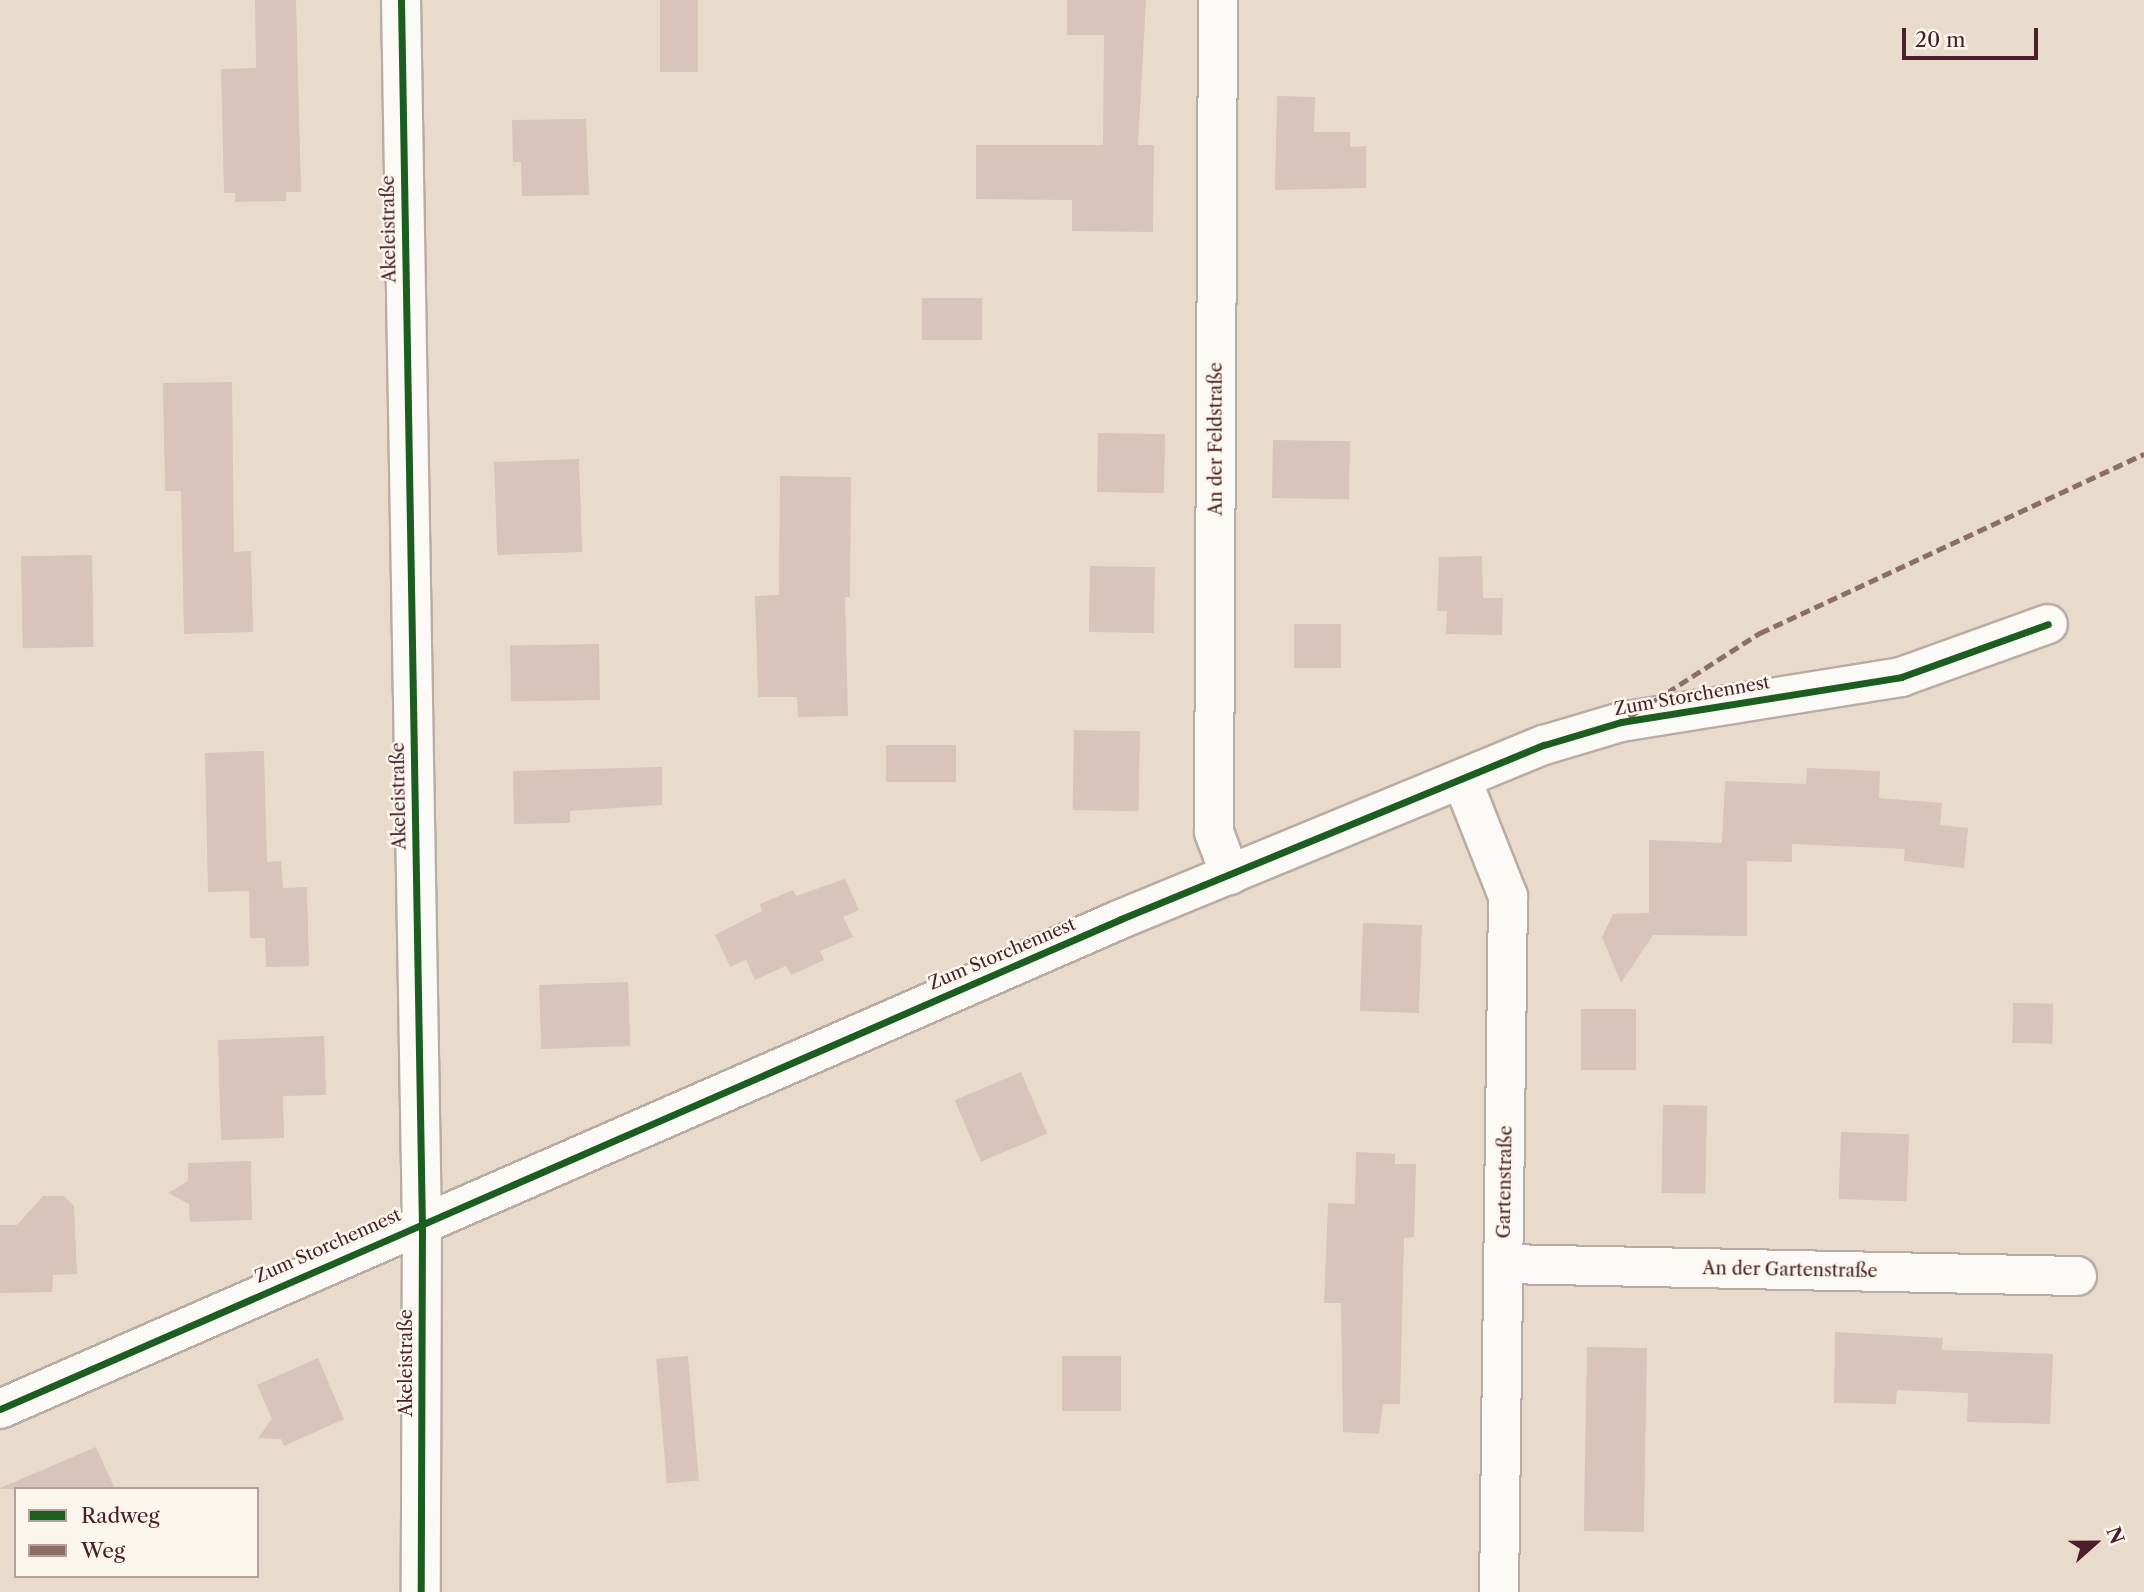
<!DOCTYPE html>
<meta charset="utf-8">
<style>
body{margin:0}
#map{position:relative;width:2144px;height:1592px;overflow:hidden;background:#e9dbcc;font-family:"Libre Caslon Text",serif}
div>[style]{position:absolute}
.building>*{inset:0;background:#d8c4ba;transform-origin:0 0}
.roads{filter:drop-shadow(2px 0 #b9aca4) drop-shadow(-2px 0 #b9aca4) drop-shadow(0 2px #b9aca4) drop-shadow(0 -2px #b9aca4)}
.minor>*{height:38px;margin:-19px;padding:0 19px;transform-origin:19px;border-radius:19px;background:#fcfaf7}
.quiet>*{height:5px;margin-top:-2.5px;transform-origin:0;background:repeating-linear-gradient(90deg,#8d6e63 0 10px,transparent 0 15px)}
.cycleway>*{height:7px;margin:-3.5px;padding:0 3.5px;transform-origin:3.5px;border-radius:3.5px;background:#1b5e20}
span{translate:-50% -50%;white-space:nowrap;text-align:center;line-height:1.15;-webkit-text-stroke:5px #fbf7ec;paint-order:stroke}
.street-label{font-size:18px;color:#4a1f2b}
.legend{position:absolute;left:14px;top:1487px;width:245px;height:91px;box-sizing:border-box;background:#fbf7ec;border:2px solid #b4a19f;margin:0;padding:9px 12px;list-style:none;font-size:21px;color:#4a1f2b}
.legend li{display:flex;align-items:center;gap:14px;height:35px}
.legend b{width:35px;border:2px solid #b4a19f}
.north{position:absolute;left:2060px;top:1508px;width:70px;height:70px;-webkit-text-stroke:5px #fbf7ec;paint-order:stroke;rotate:69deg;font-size:19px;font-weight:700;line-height:28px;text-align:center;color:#4a1f2b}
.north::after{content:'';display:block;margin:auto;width:24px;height:32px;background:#4a1f2b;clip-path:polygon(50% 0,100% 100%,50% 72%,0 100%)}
.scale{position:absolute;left:1902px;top:28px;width:136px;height:32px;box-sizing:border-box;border:4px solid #4a1f2b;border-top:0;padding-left:9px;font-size:21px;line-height:24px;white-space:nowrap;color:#4a1f2b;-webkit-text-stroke:5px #fbf7ec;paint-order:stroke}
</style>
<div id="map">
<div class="building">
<div style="clip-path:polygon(255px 0,296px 0,301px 192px,286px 192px,286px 201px,235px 202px,235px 193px,224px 193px,221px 69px,256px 68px)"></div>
<div style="left:660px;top:0;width:38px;height:72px"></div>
<div style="clip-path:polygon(1067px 0,1146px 0,1138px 145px,1154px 145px,1153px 232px,1072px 231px,1072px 200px,976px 199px,976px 145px,1103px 145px,1104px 35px,1067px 35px)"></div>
<div style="clip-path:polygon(1277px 96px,1315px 97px,1314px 132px,1350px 132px,1350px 147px,1366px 146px,1366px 188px,1275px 190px)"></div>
<div style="clip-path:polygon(586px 119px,589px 195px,522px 196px,521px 162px,513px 162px,512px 120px)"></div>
<div style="left:922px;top:298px;width:60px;height:42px"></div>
<div style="clip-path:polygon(232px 382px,234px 552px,251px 551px,253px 632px,184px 634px,181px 491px,165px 491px,163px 383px)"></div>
<div style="left:1098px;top:433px;width:67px;height:59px;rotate:1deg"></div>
<div style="left:1273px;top:440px;width:77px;height:58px;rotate:1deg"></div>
<div style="left:579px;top:459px;width:93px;height:85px;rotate:88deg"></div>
<div style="clip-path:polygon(780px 476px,851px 477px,850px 597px,845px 597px,848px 716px,798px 717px,797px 697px,758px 697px,755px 596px,779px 595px)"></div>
<div style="left:92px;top:555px;width:92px;height:71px;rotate:89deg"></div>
<div style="clip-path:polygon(1482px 556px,1483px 598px,1503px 598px,1502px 635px,1446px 634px,1447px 611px,1437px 611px,1439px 557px)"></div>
<div style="left:1090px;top:566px;width:65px;height:66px;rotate:1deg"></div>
<div style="left:1294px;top:624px;width:47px;height:44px"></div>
<div style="left:599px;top:644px;width:56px;height:89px;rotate:89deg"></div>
<div style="left:1074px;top:730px;width:66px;height:80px;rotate:1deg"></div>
<div style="left:886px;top:745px;width:70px;height:37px"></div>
<div style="clip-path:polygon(264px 751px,267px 862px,281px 861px,283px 888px,307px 887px,309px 966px,266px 967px,265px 938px,250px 938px,249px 891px,208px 892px,205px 753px)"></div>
<div style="clip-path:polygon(662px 767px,662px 805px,570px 811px,570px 823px,514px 824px,513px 771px)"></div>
<div style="clip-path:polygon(1807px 768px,1880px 771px,1879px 798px,1942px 803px,1940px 825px,1968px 828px,1964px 868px,1904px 861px,1905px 849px,1792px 844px,1792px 862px,1747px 861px,1747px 936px,1653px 935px,1621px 983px,1602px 937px,1613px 914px,1649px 913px,1649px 840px,1722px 843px,1725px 781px,1806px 784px)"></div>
<div style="clip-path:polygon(845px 879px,859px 910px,843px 917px,853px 937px,820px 951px,824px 960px,791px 975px,786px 966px,755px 980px,746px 960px,730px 967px,715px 935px,762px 911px,760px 904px,793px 890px,796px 896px)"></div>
<div style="left:1363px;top:923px;width:59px;height:88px;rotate:2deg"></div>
<div style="left:628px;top:982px;width:64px;height:89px;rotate:88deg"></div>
<div style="left:2013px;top:1003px;width:40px;height:40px;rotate:1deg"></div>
<div style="left:1581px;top:1009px;width:55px;height:61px"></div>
<div style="clip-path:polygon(324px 1036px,326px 1095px,283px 1096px,284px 1138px,221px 1140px,218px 1040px)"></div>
<div style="left:1021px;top:1072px;width:67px;height:72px;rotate:67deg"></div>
<div style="left:1663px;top:1105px;width:44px;height:88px;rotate:1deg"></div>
<div style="left:1841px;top:1132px;width:68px;height:67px;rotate:2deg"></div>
<div style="clip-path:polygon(1356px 1152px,1395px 1154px,1395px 1164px,1416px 1164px,1414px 1237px,1404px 1238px,1400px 1404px,1383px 1404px,1379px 1434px,1343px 1432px,1341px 1303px,1324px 1303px,1328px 1203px,1355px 1204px)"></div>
<div style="clip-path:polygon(251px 1161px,252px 1220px,190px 1222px,189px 1204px,168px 1193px,188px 1181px,188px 1163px)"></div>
<div style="clip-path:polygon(43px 1196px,64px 1196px,74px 1206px,77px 1274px,53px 1275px,52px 1292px,0 1293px,0 1225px,17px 1225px)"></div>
<div style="clip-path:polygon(1835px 1332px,1943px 1338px,1942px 1350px,2053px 1354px,2050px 1424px,1967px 1422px,1968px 1393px,1897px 1390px,1896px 1404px,1834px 1403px)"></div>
<div style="left:1587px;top:1347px;width:60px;height:184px;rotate:1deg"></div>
<div style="left:688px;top:1356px;width:125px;height:32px;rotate:85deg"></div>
<div style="left:1062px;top:1356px;width:59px;height:55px"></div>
<div style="clip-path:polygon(318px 1358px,344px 1419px,284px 1446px,281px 1439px,258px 1438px,272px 1419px,257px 1385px)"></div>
<div style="clip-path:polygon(96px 1447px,115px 1489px,0 1489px,0 1488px)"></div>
</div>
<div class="roads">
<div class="minor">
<div style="left:401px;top:0;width:1222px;rotate:89.02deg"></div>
<div style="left:422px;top:1222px;width:370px;rotate:90.2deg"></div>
<div style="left:1218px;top:0;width:832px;rotate:90.28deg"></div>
<div style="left:1214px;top:832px;width:46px;rotate:69.6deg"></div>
<div style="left:1462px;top:780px;width:125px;rotate:68.4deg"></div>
<div style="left:1508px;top:896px;width:696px;rotate:90.74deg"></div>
<div style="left:1504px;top:1264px;width:573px;rotate:1.2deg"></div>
<div style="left:0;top:1409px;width:1223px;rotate:-23.61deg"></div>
<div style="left:1121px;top:919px;width:457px;rotate:-22.4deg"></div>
<div style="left:1544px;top:745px;width:80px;rotate:-16.6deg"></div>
<div style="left:1621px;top:722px;width:284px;rotate:-9.1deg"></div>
<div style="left:1901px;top:677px;width:156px;rotate:-19.8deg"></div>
</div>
</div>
<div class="quiet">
<div style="left:1629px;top:717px;width:156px;rotate:-32.7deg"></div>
<div style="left:1760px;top:633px;width:424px;rotate:-25deg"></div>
</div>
<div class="cycleway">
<div style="left:401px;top:0;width:1222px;rotate:89.02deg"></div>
<div style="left:422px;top:1222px;width:370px;rotate:90.2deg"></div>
<div style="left:0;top:1409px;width:1223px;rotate:-23.61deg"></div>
<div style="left:1121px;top:919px;width:457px;rotate:-22.4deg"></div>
<div style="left:1544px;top:745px;width:80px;rotate:-16.6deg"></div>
<div style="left:1621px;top:722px;width:284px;rotate:-9.1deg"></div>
<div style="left:1901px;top:677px;width:156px;rotate:-19.8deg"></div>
</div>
<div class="street-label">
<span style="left:389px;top:229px;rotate:-91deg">Akeleistraße</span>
<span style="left:1216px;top:439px;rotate:-90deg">An der Feldstraße</span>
<span style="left:1692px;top:696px;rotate:-10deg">Zum Storchennest</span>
<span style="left:399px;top:796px;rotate:-91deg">Akeleistraße</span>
<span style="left:1002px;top:954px;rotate:-23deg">Zum Storchennest</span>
<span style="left:1505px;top:1182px;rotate:-89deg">Gartenstraße</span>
<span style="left:328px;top:1246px;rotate:-24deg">Zum Storchennest</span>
<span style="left:1790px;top:1270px;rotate:1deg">An der Gartenstraße</span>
<span style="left:406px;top:1363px;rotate:-90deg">Akeleistraße</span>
</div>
<ul class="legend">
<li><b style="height:9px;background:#1b5e20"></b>Radweg</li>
<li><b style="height:9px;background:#8d6e63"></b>Weg</li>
</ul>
<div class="north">N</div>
<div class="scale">20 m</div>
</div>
